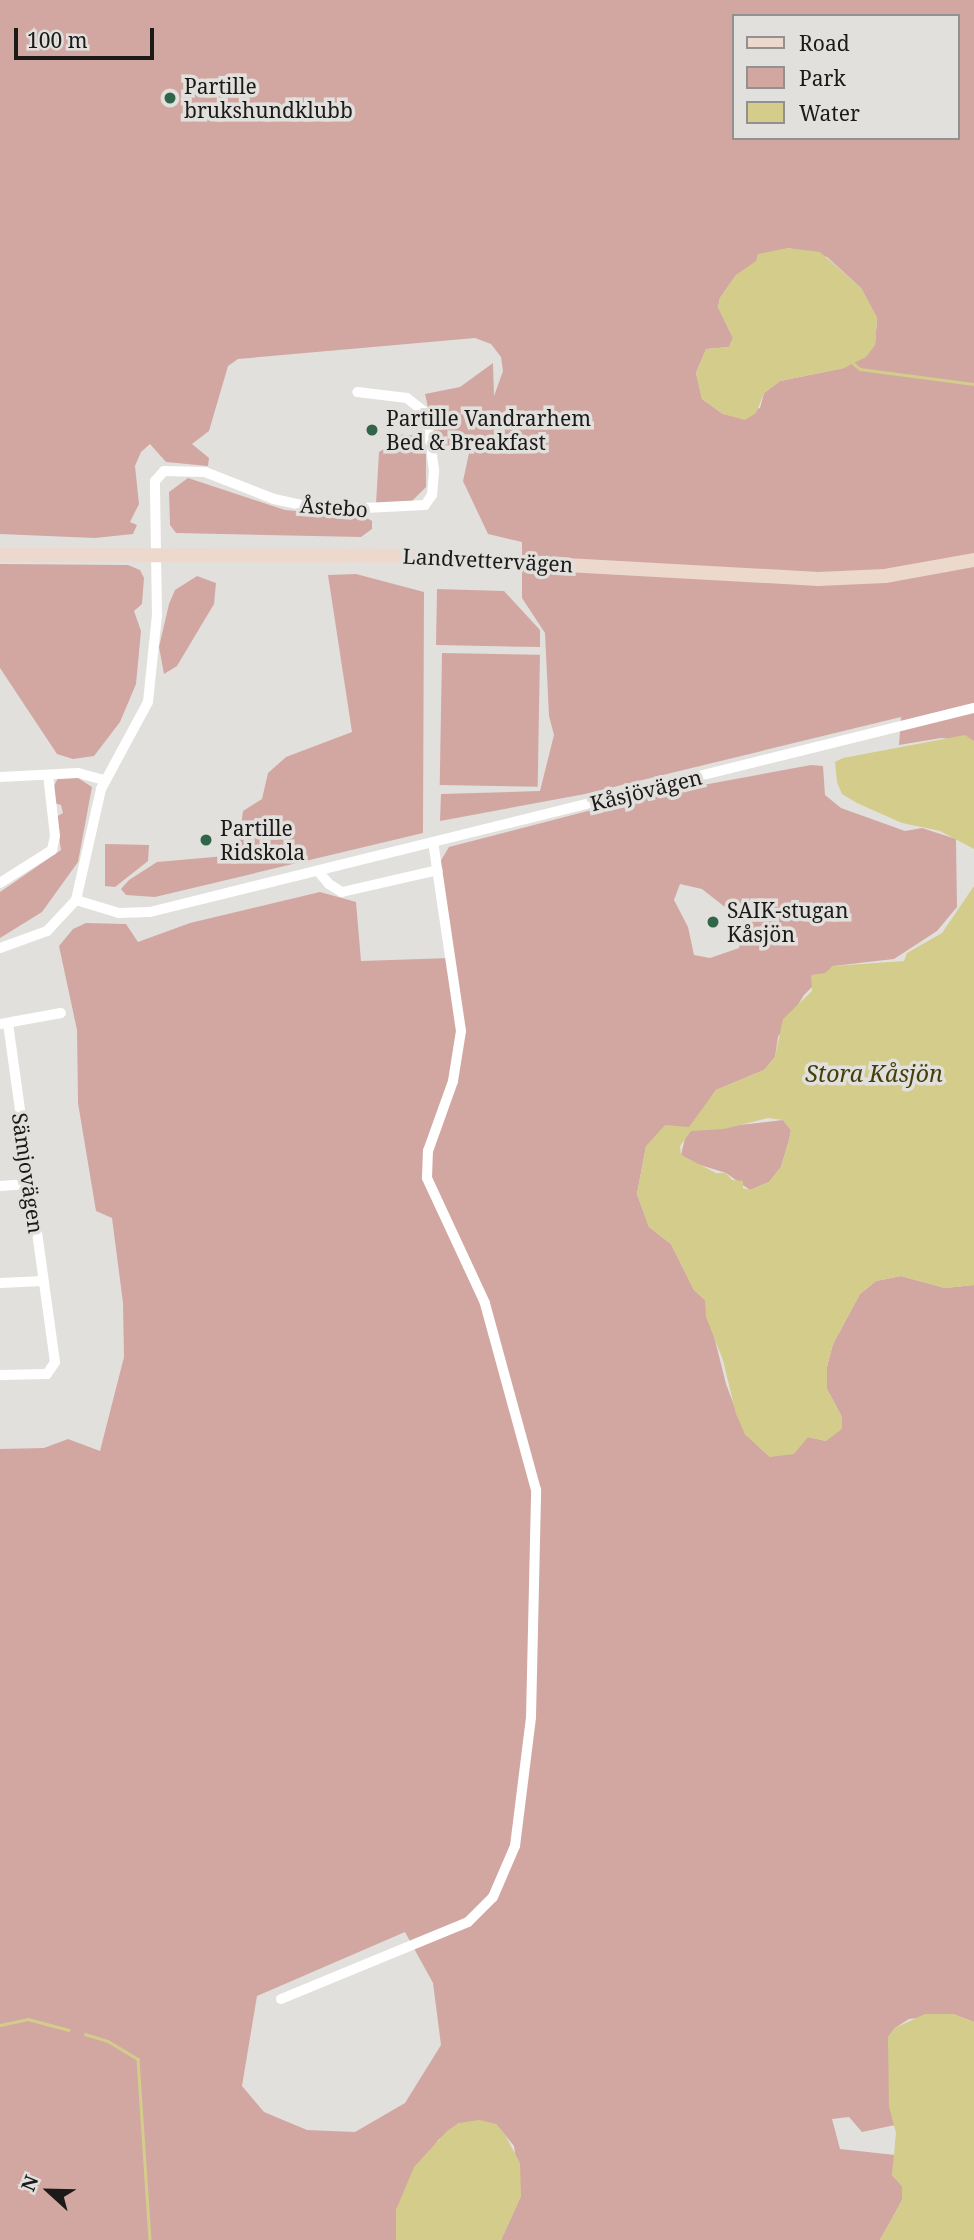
<!DOCTYPE html>
<meta charset="utf-8">
<style>
body{margin:0}
#map{position:relative;width:974px;height:2240px;overflow:hidden;background:#e2e0dd;font-family:"Noto Serif",serif}
div>[style]{position:absolute}
.green>*{inset:0;background:#d2a7a1;transform-origin:0 0}
.water>*{inset:0;background:#d3cc8b}
.stream>*{height:2.5px;margin:-1.25px;padding:0 1.25px;transform-origin:1.25px;border-radius:1.25px;background:#d3cc8b}
.street>*{height:10px;margin:-5px;padding:0 5px;transform-origin:5px;border-radius:5px;background:#fff}
.secondary>*{height:14px;margin:-7px;padding:0 7px;transform-origin:7px;border-radius:7px;background:#edd8ce}
.dots>*{width:19px;height:19px;translate:-50% -50%;box-sizing:border-box;border:4px solid #e2e0dd;border-radius:50%}
span{translate:-50% -50%;white-space:nowrap;text-align:center;line-height:1.15;-webkit-text-stroke:7px #e2e0dd;paint-order:stroke}
.poi-label{font-size:21px;color:#1b1a19}
.left{translate:0 -50%;text-align:left}
.street-label{font-size:21px;color:#1b1a19}
.water-label{font-size:23px;color:#443e0a;font-style:italic}
.legend{position:absolute;left:732px;top:14px;width:228px;height:126px;box-sizing:border-box;background:#e2e0dd;border:2px solid #92918f;margin:0;padding:9px 12px;list-style:none;font-size:21px;color:#1b1a19}
.legend li{display:flex;align-items:center;gap:14px;height:35px}
.legend b{width:35px;border:2px solid #92918f}
.north{position:absolute;left:14px;top:2156px;width:70px;height:70px;-webkit-text-stroke:5px #e2e0dd;paint-order:stroke;rotate:292deg;font-size:19px;font-weight:700;line-height:28px;text-align:center;color:#1b1a19}
.north::after{content:'';display:block;margin:auto;width:24px;height:32px;background:#1b1a19;clip-path:polygon(50% 0,100% 100%,50% 72%,0 100%)}
.scale{position:absolute;left:14px;top:28px;width:140px;height:32px;box-sizing:border-box;border:4px solid #1b1a19;border-top:0;padding-left:9px;font-size:21px;line-height:24px;white-space:nowrap;color:#1b1a19;-webkit-text-stroke:5px #e2e0dd;paint-order:stroke}
</style>
<div id="map">
<div class="green">
<div style="clip-path:polygon(evenodd,0 0,974px 0,974px 741px,941px 738px,899px 745px,901px 717px,585px 794px,440px 821px,441px 794px,540px 791px,554px 735px,549px 716px,545px 633px,522px 598px,522px 542px,488px 534px,463px 481px,471px 444px,446px 448px,435px 439px,425px 394px,460px 387px,493px 363px,494px 396px,503px 371px,501px 357px,491px 344px,475px 338px,238px 359px,228px 366px,209px 431px,192px 444px,209px 458px,208px 466px,166px 462px,150px 444px,141px 452px,135px 466px,139px 504px,130px 522px,137px 525px,133px 534px,95px 538px,0 534px,0 0,734px 16px,958px 16px,958px 138px,734px 138px,734px 16px,0 0,788px 248px,827px 257px,861px 288px,877px 318px,875px 345px,844px 368px,780px 381px,764px 393px,760px 408px,735px 416px,723px 414px,702px 399px,696px 373px,706px 349px,729px 347px,733px 338px,718px 307px,720px 298px,736px 275px,788px 248px)"></div>
<div style="clip-path:polygon(388px 434px,426px 436px,426px 487px,411px 502px,376px 504px,379px 452px,387px 447px)"></div>
<div style="clip-path:polygon(188px 478px,285px 510px,365px 517px,372px 521px,372px 529px,361px 537px,176px 533px,170px 525px,169px 492px)"></div>
<div style="clip-path:polygon(0 564px,128px 565px,140px 570px,144px 578px,142px 604px,134px 611px,141px 631px,136px 684px,120px 722px,94px 756px,73px 759px,57px 754px,0 668px)"></div>
<div style="clip-path:polygon(356px 574px,424px 592px,423px 833px,155px 897px,126px 895px,121px 889px,129px 880px,157px 862px,237px 855px,243px 811px,262px 799px,268px 773px,286px 757px,352px 732px,328px 575px)"></div>
<div style="clip-path:polygon(197px 576px,216px 583px,214px 604px,177px 666px,164px 674px,159px 647px,169px 604px,175px 590px)"></div>
<div style="clip-path:polygon(437px 589px,504px 591px,540px 630px,540px 647px,436px 645px)"></div>
<div style="left:442px;top:653px;width:98px;height:132px;rotate:1deg"></div>
<div style="clip-path:polygon(evenodd,811px 765px,823px 766px,825px 795px,841px 808px,905px 831px,922px 828px,956px 839px,957px 907px,937px 931px,894px 959px,833px 966px,804px 995px,778px 1037px,775px 1057px,764px 1070px,716px 1090px,707px 1103px,697px 1119px,704px 1129px,783px 1120px,791px 1130px,789px 1140px,781px 1167px,769px 1182px,750px 1190px,726px 1173px,697px 1164px,681px 1155px,685px 1138px,646px 1146px,637px 1194px,649px 1227px,671px 1244px,694px 1290px,705px 1300px,726px 1384px,745px 1434px,770px 1457px,808px 1437px,826px 1441px,842px 1417px,827px 1389px,827px 1367px,833px 1344px,860px 1294px,876px 1281px,901px 1276px,945px 1288px,974px 1285px,974px 2022px,953px 2014px,909px 2019px,895px 2028px,888px 2037px,895px 2125px,862px 2132px,849px 2117px,832px 2119px,840px 2149px,895px 2155px,892px 2175px,902px 2186px,902px 2200px,895px 2213px,880px 2240px,501px 2240px,521px 2196px,514px 2146px,496px 2124px,459px 2123px,438px 2140px,396px 2210px,396px 2240px,0 2240px,0 1449px,44px 1448px,68px 1439px,100px 1451px,124px 1357px,123px 1303px,112px 1218px,96px 1211px,78px 1103px,77px 1030px,59px 946px,73px 929px,86px 923px,126px 924px,138px 942px,190px 923px,320px 892px,356px 902px,361px 961px,451px 958px,440px 862px,449px 847px,649px 795px,811px 765px,680px 884px,702px 889px,745px 923px,739px 948px,710px 958px,694px 955px,688px 927px,674px 900px,680px 884px,811px 765px,405px 1932px,433px 1983px,441px 2045px,405px 2103px,355px 2132px,307px 2130px,264px 2112px,242px 2086px,257px 1996px,405px 1932px)"></div>
<div style="clip-path:polygon(58px 778px,78px 778px,92px 787px,78px 862px,42px 912px,0 938px,0 892px,61px 850px,56px 817px,63px 813px,61px 805px,54px 803px,53px 788px)"></div>
<div style="clip-path:polygon(105px 844px,149px 845px,148px 861px,115px 887px,105px 886px)"></div>
</div>
<div class="water">
<div style="clip-path:polygon(788px 248px,820px 252px,861px 288px,877px 318px,875px 345px,866px 357px,844px 368px,780px 381px,764px 393px,756px 413px,745px 420px,723px 414px,702px 399px,696px 373px,706px 349px,729px 347px,733px 338px,718px 307px,720px 298px,736px 275px,756px 261px,758px 254px)"></div>
<div style="clip-path:polygon(965px 735px,974px 741px,974px 849px,940px 831px,902px 823px,857px 803px,842px 794px,837px 782px,835px 762px,843px 758px)"></div>
<div style="clip-path:polygon(evenodd,974px 886px,974px 1285px,945px 1288px,901px 1276px,876px 1281px,860px 1294px,833px 1344px,827px 1367px,827px 1389px,842px 1417px,842px 1429px,826px 1441px,808px 1437px,794px 1454px,770px 1457px,745px 1434px,736px 1414px,723px 1360px,706px 1317px,705px 1300px,694px 1290px,671px 1244px,649px 1227px,637px 1194px,646px 1146px,665px 1125px,689px 1127px,716px 1090px,764px 1070px,775px 1057px,783px 1019px,812px 991px,811px 975px,825px 973px,833px 966px,904px 961px,907px 953px,942px 933px,974px 886px,768px 1118px,783px 1120px,791px 1130px,789px 1140px,781px 1167px,769px 1182px,750px 1190px,743px 1188px,743px 1181px,732px 1180px,726px 1173px,716px 1173px,681px 1155px,680px 1146px,691px 1131px,724px 1129px,768px 1118px)"></div>
<div style="clip-path:polygon(925px 2014px,953px 2014px,974px 2022px,974px 2240px,880px 2240px,902px 2200px,902px 2186px,892px 2175px,896px 2133px,889px 2107px,888px 2037px,895px 2028px)"></div>
<div style="clip-path:polygon(479px 2120px,496px 2124px,504px 2133px,520px 2163px,521px 2196px,501px 2240px,396px 2240px,396px 2210px,414px 2167px,447px 2131px,459px 2123px)"></div>
</div>
<div class="stream">
<div style="left:853px;top:363px;width:9px;rotate:41deg"></div>
<div style="left:860px;top:369px;width:115px;rotate:7.5deg"></div>
<div style="left:0;top:2025px;width:29px;rotate:-12deg"></div>
<div style="left:28px;top:2019px;width:42px;rotate:15deg"></div>
<div style="left:85px;top:2034px;width:24px;rotate:17deg"></div>
<div style="left:108px;top:2041px;width:35px;rotate:31deg"></div>
<div style="left:138px;top:2059px;width:181px;rotate:86.2deg"></div>
</div>
<div class="street">
<div style="left:0;top:777px;width:78px;rotate:-2.9deg"></div>
<div style="left:78px;top:773px;width:28px;rotate:15deg"></div>
<div style="left:318px;top:871px;width:17px;rotate:50deg"></div>
<div style="left:329px;top:884px;width:15px;rotate:32deg"></div>
<div style="left:342px;top:892px;width:98px;rotate:-12.9deg"></div>
<div style="left:0;top:883px;width:62px;rotate:-32.4deg"></div>
<div style="left:52px;top:850px;width:14px;rotate:-78deg"></div>
<div style="left:55px;top:836px;width:61px;rotate:-96.5deg"></div>
<div style="left:76px;top:900px;width:45px;rotate:16.8deg"></div>
<div style="left:119px;top:913px;width:31px;rotate:-2deg"></div>
<div style="left:150px;top:912px;width:849px;rotate:-13.91deg"></div>
<div style="left:0;top:948px;width:50px;rotate:-19.9deg"></div>
<div style="left:47px;top:931px;width:42px;rotate:-46.9deg"></div>
<div style="left:76px;top:900px;width:114px;rotate:-77.3deg"></div>
<div style="left:101px;top:789px;width:99px;rotate:-61.6deg"></div>
<div style="left:148px;top:702px;width:87px;rotate:-84.1deg"></div>
<div style="left:157px;top:615px;width:134px;rotate:-90.9deg"></div>
<div style="left:155px;top:481px;width:13px;rotate:-48deg"></div>
<div style="left:164px;top:471px;width:41px;rotate:1.4deg"></div>
<div style="left:205px;top:472px;width:74px;rotate:21.4deg"></div>
<div style="left:274px;top:499px;width:51px;rotate:12.4deg"></div>
<div style="left:324px;top:510px;width:101px;rotate:-2.8deg"></div>
<div style="left:425px;top:505px;width:12px;rotate:-55deg"></div>
<div style="left:432px;top:495px;width:25px;rotate:-85deg"></div>
<div style="left:434px;top:470px;width:58px;rotate:-98deg"></div>
<div style="left:426px;top:413px;width:24px;rotate:-142deg"></div>
<div style="left:407px;top:398px;width:50px;rotate:-173.2deg"></div>
<div style="left:0;top:1024px;width:62px;rotate:-10.2deg"></div>
<div style="left:0;top:1186px;width:29px;rotate:-4deg"></div>
<div style="left:0;top:1283px;width:43px;rotate:-2.7deg"></div>
<div style="left:0;top:1375px;width:47px;rotate:-1.2deg"></div>
<div style="left:47px;top:1374px;width:14px;rotate:-56deg"></div>
<div style="left:55px;top:1362px;width:342px;rotate:-97.9deg"></div>
<div style="left:281px;top:1999px;width:202px;rotate:-22.4deg"></div>
<div style="left:468px;top:1922px;width:35px;rotate:-45deg"></div>
<div style="left:493px;top:1897px;width:56px;rotate:-66.7deg"></div>
<div style="left:515px;top:1846px;width:130px;rotate:-82.9deg"></div>
<div style="left:531px;top:1717px;width:227px;rotate:-88.7deg"></div>
<div style="left:536px;top:1490px;width:194px;rotate:-105.3deg"></div>
<div style="left:485px;top:1303px;width:138px;rotate:-114.9deg"></div>
<div style="left:427px;top:1178px;width:27px;rotate:-88deg"></div>
<div style="left:428px;top:1151px;width:74px;rotate:-70.3deg"></div>
<div style="left:453px;top:1081px;width:51px;rotate:-80.9deg"></div>
<div style="left:461px;top:1031px;width:191px;rotate:-98.4deg"></div>
</div>
<div class="secondary">
<div style="left:0;top:555px;width:407px;rotate:0.1deg"></div>
<div style="left:407px;top:556px;width:412px;rotate:3.2deg"></div>
<div style="left:818px;top:579px;width:67px;rotate:-2.6deg"></div>
<div style="left:885px;top:576px;width:90px;rotate:-10.2deg"></div>
</div>
<div class="dots">
<div style="left:170px;top:98px;background:#31654a"></div>
<div style="left:372px;top:430px;background:#31654a"></div>
<div style="left:206px;top:840px;background:#31654a"></div>
<div style="left:713px;top:922px;background:#31654a"></div>
</div>
<div class="poi-label">
<span class="left" style="left:184px;top:98px">Partille<br>brukshundklubb</span>
<span class="left" style="left:386px;top:430px">Partille Vandrarhem<br>Bed &amp; Breakfast</span>
<span class="left" style="left:220px;top:840px">Partille<br>Ridskola</span>
<span class="left" style="left:727px;top:922px">SAIK-stugan<br>Kåsjön</span>
</div>
<div class="street-label">
<span style="left:334px;top:507px;rotate:4deg">Åstebo</span>
<span style="left:488px;top:560px;rotate:3deg">Landvettervägen</span>
<span style="left:646px;top:790px;rotate:-14deg">Kåsjövägen</span>
<span style="left:28px;top:1173px;rotate:82deg">Sämjovägen</span>
</div>
<div class="water-label">
<span style="left:874px;top:1073px">Stora Kåsjön</span>
</div>
<ul class="legend">
<li><b style="height:9px;background:#edd8ce"></b>Road</li>
<li><b style="height:19px;background:#d2a7a1"></b>Park</li>
<li><b style="height:19px;background:#d3cc8b"></b>Water</li>
</ul>
<div class="north">N</div>
<div class="scale">100 m</div>
</div>
